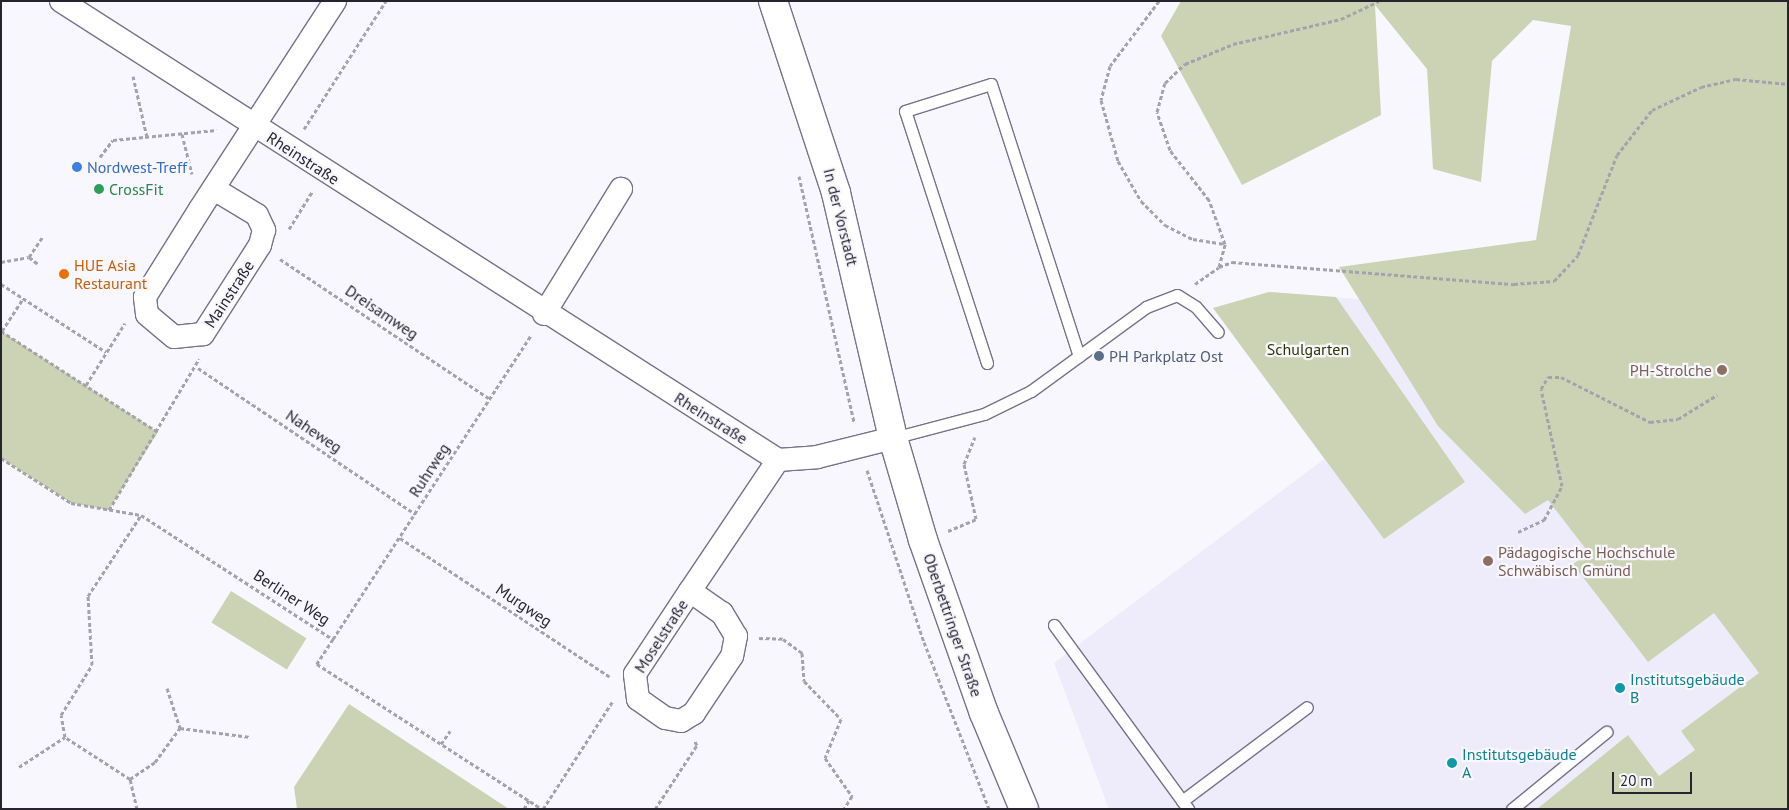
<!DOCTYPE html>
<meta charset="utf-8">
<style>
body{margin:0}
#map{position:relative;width:1789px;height:810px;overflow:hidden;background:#f9f7fe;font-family:"PT Sans",sans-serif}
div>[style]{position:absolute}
.built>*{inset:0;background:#eeebfa}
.green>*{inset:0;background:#ccd3b4;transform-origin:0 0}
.path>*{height:3px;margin-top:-1.5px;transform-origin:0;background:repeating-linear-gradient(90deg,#a5a2ab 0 4px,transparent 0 6.5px)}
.roads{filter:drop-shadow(1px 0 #77718b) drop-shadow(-1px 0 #77718b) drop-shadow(0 1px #77718b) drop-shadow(0 -1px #77718b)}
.lane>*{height:11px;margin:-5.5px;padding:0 5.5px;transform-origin:5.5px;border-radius:5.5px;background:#fff}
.street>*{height:22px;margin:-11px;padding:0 11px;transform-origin:11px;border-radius:11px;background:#fff}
.secondary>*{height:28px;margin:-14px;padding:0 14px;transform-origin:14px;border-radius:14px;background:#fff}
.dots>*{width:14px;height:14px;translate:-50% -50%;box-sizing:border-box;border:2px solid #f9f7fe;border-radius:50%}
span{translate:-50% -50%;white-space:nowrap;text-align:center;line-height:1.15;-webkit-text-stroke:4.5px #f9f7fe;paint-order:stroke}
.street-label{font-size:16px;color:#27242f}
.shop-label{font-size:16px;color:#366cbe}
.left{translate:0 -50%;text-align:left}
.leisure-label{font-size:16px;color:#27864d}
.food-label{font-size:16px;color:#c56008}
.park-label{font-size:16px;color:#2e3600}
.service-label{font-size:16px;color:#4e5e75}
.education-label{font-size:16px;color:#785e54}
.right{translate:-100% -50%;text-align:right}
.culture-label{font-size:16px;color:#0d838f}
.frame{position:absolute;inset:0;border:2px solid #27242f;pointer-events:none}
.scale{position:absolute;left:1612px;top:772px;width:80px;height:22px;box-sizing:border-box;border:2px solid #27242f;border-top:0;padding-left:6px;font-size:15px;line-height:18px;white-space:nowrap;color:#27242f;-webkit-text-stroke:4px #f9f7fe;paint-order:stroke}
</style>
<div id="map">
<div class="built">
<div style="clip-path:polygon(1685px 142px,1788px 809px,1109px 809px,1054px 663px,1324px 459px,1213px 308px,1269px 292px,1455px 307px)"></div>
</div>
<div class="green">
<div style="clip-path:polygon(1181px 1px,1788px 1px,1788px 809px,1537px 809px,1628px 735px,1659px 776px,1695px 750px,1681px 731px,1759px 673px,1714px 613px,1648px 662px,1573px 564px,1589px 553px,1548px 500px,1525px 514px,1438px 426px,1339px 267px,1536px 240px,1571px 26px,1533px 20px,1492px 61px,1481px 182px,1433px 169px,1427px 69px,1375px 5px,1381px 115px,1242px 185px,1161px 36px)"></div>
<div style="clip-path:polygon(1269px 292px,1336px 297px,1465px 482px,1384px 539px,1213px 308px)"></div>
<div style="clip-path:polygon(1px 331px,158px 432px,109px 510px,71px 503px,1px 458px)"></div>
<div style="left:231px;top:591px;width:89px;height:37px;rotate:32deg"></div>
<div style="clip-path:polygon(349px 704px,509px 809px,297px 809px,294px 787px)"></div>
</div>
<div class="path">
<div style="left:1159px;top:1px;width:81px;rotate:127deg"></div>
<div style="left:1110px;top:66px;width:35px;rotate:105deg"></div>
<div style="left:1101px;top:100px;width:63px;rotate:74.4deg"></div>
<div style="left:1118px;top:161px;width:46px;rotate:60.1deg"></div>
<div style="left:1141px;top:201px;width:34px;rotate:45deg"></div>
<div style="left:1165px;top:225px;width:31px;rotate:27deg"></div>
<div style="left:1193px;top:239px;width:32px;rotate:9deg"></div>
<div style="left:133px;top:76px;width:63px;rotate:77.1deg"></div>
<div style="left:304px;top:129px;width:152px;rotate:-57.4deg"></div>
<div style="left:182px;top:134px;width:41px;rotate:76deg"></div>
<div style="left:100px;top:157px;width:21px;rotate:-53deg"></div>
<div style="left:113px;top:140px;width:104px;rotate:-5.5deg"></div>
<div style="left:799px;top:176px;width:253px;rotate:77.4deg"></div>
<div style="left:289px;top:229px;width:44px;rotate:-58.1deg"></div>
<div style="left:29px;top:257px;width:11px;rotate:38deg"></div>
<div style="left:280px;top:259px;width:252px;rotate:33.7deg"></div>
<div style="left:1px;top:262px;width:28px;rotate:-10deg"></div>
<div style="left:29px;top:257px;width:25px;rotate:-56deg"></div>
<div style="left:1219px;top:267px;width:14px;rotate:-21deg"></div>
<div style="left:1232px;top:262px;width:283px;rotate:4.5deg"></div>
<div style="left:1514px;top:284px;width:40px;rotate:-4.3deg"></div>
<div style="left:1554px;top:281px;width:35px;rotate:-47deg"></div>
<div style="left:1578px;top:255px;width:107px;rotate:-68.7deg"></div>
<div style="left:1617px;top:155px;width:57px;rotate:-52.1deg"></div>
<div style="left:1652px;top:110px;width:54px;rotate:-25.1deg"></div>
<div style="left:1701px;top:87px;width:36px;rotate:-13deg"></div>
<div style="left:1736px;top:79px;width:52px;rotate:5.5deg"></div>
<div style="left:1px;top:284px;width:125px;rotate:32.9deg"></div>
<div style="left:1195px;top:284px;width:29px;rotate:-35deg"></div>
<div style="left:1219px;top:267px;width:24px;rotate:-75deg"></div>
<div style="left:1225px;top:244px;width:47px;rotate:-110deg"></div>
<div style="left:1209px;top:200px;width:63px;rotate:-128deg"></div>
<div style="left:1170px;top:150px;width:40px;rotate:-108.9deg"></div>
<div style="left:1157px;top:112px;width:30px;rotate:-75deg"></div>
<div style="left:1165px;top:83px;width:28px;rotate:-44deg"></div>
<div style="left:1185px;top:64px;width:52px;rotate:-22.6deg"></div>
<div style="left:1233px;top:44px;width:111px;rotate:-13deg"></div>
<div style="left:1341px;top:19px;width:42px;rotate:-25.3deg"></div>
<div style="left:1px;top:331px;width:187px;rotate:32.8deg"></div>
<div style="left:2px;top:331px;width:38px;rotate:-57deg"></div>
<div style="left:198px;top:368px;width:262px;rotate:33.9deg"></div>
<div style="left:86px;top:385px;width:73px;rotate:-57.8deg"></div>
<div style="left:1px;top:458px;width:83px;rotate:32.7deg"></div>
<div style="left:71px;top:503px;width:71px;rotate:9.7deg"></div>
<div style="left:141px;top:515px;width:229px;rotate:32.9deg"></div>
<div style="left:333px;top:639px;width:30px;rotate:123deg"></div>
<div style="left:317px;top:664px;width:268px;rotate:32.8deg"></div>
<div style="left:867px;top:470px;width:181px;rotate:71.7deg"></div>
<div style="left:924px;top:642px;width:179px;rotate:68.7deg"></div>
<div style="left:109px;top:510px;width:176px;rotate:-59.2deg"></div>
<div style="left:948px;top:531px;width:30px;rotate:-23deg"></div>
<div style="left:976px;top:519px;width:56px;rotate:-102.3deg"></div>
<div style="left:964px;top:464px;width:29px;rotate:-68deg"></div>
<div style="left:1518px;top:532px;width:29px;rotate:-25deg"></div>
<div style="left:1544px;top:520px;width:38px;rotate:-62deg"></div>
<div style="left:1562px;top:486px;width:99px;rotate:-102.2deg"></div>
<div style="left:1541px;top:389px;width:14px;rotate:-60deg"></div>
<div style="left:1548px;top:377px;width:13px"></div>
<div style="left:1561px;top:377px;width:100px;rotate:26.8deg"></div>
<div style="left:1650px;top:422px;width:28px;rotate:-6deg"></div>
<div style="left:1678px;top:419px;width:46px;rotate:-31.6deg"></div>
<div style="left:400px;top:538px;width:252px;rotate:33.5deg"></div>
<div style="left:759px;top:638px;width:24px;rotate:2deg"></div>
<div style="left:783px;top:639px;width:24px;rotate:36deg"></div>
<div style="left:802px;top:653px;width:28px;rotate:86deg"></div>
<div style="left:804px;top:681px;width:53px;rotate:45.8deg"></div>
<div style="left:841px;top:719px;width:42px;rotate:112.3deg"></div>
<div style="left:825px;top:758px;width:47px;rotate:54.6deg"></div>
<div style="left:852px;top:796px;width:15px;rotate:122deg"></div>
<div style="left:333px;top:639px;width:364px;rotate:-56.9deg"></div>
<div style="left:167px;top:688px;width:42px;rotate:72deg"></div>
<div style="left:180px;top:728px;width:71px;rotate:7.3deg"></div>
<div style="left:441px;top:744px;width:16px;rotate:-55deg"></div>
<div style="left:19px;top:767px;width:55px;rotate:-33.1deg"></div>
<div style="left:130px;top:779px;width:30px;rotate:-34deg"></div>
<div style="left:155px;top:762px;width:42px;rotate:-53.7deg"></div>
<div style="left:137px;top:809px;width:31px;rotate:-103deg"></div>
<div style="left:130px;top:779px;width:77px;rotate:-147.1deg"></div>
<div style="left:65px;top:737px;width:22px;rotate:-100deg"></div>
<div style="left:61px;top:715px;width:59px;rotate:-58.2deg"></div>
<div style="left:92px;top:665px;width:69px;rotate:-93.3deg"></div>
<div style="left:88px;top:596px;width:97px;rotate:-56.8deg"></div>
<div style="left:524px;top:809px;width:10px;rotate:-61deg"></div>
<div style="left:543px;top:809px;width:129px;rotate:-57.1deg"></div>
<div style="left:655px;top:809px;width:77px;rotate:-56.7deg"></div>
<div style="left:697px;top:745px;width:6px;rotate:-121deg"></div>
</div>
<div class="roads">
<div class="lane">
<div style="left:987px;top:363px;width:265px;rotate:-108deg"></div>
<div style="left:905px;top:111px;width:90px;rotate:-17.4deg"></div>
<div style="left:991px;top:84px;width:286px;rotate:72.1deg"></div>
<div style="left:893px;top:438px;width:94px;rotate:-14.8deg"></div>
<div style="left:984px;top:414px;width:52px;rotate:-26.1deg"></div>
<div style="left:1031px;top:391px;width:142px;rotate:-36.1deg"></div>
<div style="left:1146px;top:307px;width:33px;rotate:-21deg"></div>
<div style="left:1177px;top:295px;width:22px;rotate:32deg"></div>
<div style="left:1196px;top:307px;width:33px;rotate:49deg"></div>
<div style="left:1054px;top:625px;width:228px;rotate:53.9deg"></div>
<div style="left:1182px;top:801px;width:156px;rotate:-36.9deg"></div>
<div style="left:1512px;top:809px;width:122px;rotate:-39.3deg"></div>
</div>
<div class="street">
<div style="left:61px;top:1px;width:851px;rotate:32.63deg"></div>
<div style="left:778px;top:460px;width:39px;rotate:-4deg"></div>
<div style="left:817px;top:457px;width:78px;rotate:-14deg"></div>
<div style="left:214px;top:189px;width:50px;rotate:31.2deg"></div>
<div style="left:257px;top:215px;width:17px;rotate:65deg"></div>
<div style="left:264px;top:230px;width:16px;rotate:105deg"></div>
<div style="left:260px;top:245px;width:106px;rotate:122.6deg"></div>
<div style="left:203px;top:334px;width:29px;rotate:174deg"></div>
<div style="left:174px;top:337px;width:35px;rotate:-140deg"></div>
<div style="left:147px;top:314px;width:17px;rotate:-97deg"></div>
<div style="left:145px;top:297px;width:104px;rotate:-58deg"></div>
<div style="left:200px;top:209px;width:248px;rotate:-57deg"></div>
<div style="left:544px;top:314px;width:147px;rotate:-58.4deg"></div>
<div style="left:690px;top:591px;width:39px;rotate:35deg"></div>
<div style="left:722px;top:613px;width:27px;rotate:59deg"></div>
<div style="left:736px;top:636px;width:20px;rotate:101deg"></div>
<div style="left:732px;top:656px;width:69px;rotate:123.7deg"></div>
<div style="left:694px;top:713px;width:15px;rotate:148deg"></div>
<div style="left:681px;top:721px;width:16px;rotate:-169deg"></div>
<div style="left:665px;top:718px;width:33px;rotate:-145deg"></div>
<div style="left:638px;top:699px;width:25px;rotate:-97deg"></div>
<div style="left:635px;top:674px;width:100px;rotate:-56.5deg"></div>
<div style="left:690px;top:591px;width:158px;rotate:-56.1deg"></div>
</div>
<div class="secondary">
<div style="left:773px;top:1px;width:202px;rotate:71.8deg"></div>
<div style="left:836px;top:193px;width:252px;rotate:76.9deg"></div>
<div style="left:893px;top:438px;width:106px;rotate:73.6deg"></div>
<div style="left:923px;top:540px;width:183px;rotate:70.6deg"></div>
<div style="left:984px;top:713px;width:104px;rotate:67.4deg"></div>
</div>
</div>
<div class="dots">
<div style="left:77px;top:167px;background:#3f7fe0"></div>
<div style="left:99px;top:189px;background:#2e9e5b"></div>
<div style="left:64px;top:274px;background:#e8710a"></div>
<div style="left:1099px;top:356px;background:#5c6f8a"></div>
<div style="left:1722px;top:370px;background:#8d6e63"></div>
<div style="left:1488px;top:561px;background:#8d6e63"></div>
<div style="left:1620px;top:688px;background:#0f9aa8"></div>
<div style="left:1452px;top:763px;background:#0f9aa8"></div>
</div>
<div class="street-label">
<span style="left:303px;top:158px;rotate:33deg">Rheinstraße</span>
<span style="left:841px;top:217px;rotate:76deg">In der Vorstadt</span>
<span style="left:229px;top:294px;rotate:-57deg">Mainstraße</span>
<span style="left:382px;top:312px;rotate:34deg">Dreisamweg</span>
<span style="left:711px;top:418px;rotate:32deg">Rheinstraße</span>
<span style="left:314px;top:431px;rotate:34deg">Naheweg</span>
<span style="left:429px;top:470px;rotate:-57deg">Ruhrweg</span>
<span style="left:292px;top:597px;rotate:33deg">Berliner Weg</span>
<span style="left:524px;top:605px;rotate:34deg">Murgweg</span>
<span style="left:953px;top:625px;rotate:71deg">Oberbettringer Straße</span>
<span style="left:661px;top:636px;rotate:-57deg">Moselstraße</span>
</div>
<div class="shop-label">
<span class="left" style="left:87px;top:167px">Nordwest-Treff</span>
</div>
<div class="leisure-label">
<span class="left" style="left:109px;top:189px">CrossFit</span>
</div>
<div class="food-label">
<span class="left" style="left:74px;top:274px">HUE Asia<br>Restaurant</span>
</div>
<div class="park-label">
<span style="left:1308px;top:349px">Schulgarten</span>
</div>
<div class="service-label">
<span class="left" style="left:1109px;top:356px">PH Parkplatz Ost</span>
</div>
<div class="education-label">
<span class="right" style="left:1712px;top:370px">PH-Strolche</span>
<span class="left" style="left:1498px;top:561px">Pädagogische Hochschule<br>Schwäbisch Gmünd</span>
</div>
<div class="culture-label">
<span class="left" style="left:1630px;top:688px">Institutsgebäude<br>B</span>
<span class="left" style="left:1462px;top:763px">Institutsgebäude<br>A</span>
</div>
<div class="frame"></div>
<div class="scale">20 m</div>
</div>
